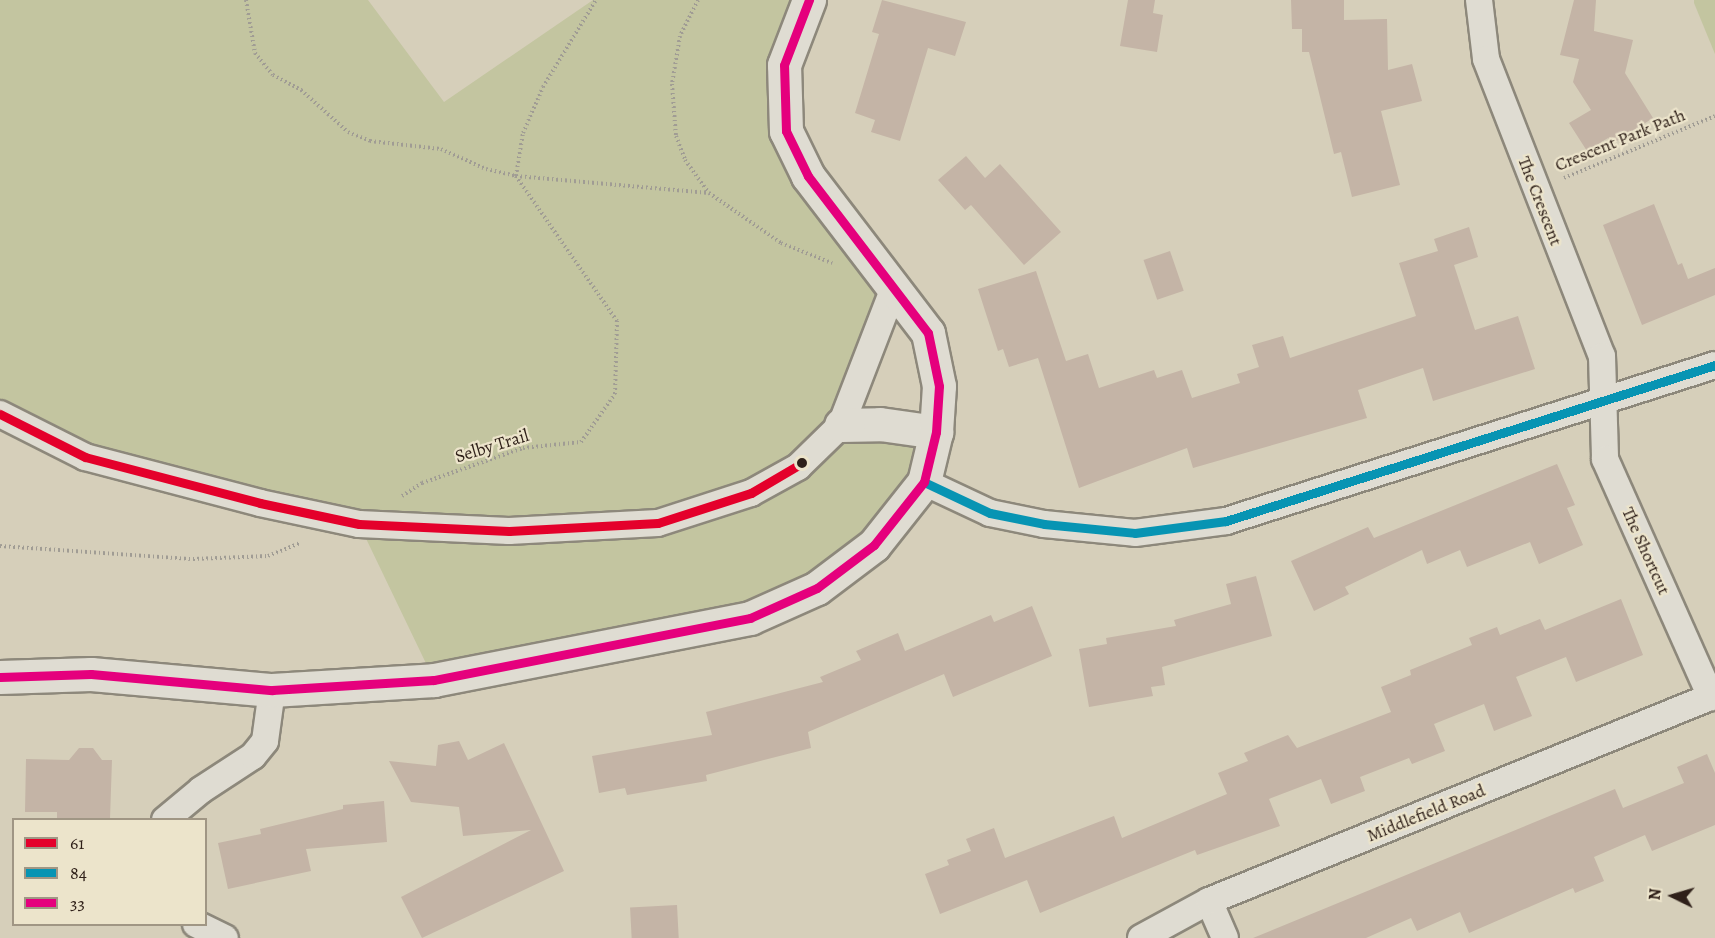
<!DOCTYPE html>
<style>
body{margin:0}
#map{position:relative;width:1715px;height:938px;overflow:hidden;background:#d6cfba;font-family:Alegreya,serif}
div>[style]{position:absolute}
.green>*{inset:0;background:#c3c5a0}
.building>*{inset:0;background:#c4b4a6;transform-origin:0 0}
.path>*{height:4px;margin-top:-2px;transform-origin:0;background:repeating-linear-gradient(90deg,#a09c94 0 1.5px,transparent 0 4.5px)}
.roads{filter:drop-shadow(2px 0 #8d887b) drop-shadow(-2px 0 #8d887b) drop-shadow(0 2px #8d887b) drop-shadow(0 -2px #8d887b)}
.street>*{height:26px;margin:-13px;padding:0 13px;transform-origin:13px;border-radius:13px;background:#dfdcd2}
.secondary>*{height:33px;margin:-16.5px;padding:0 16.5px;transform-origin:16.5px;border-radius:16.5px;background:#dfdcd2}
.bus-1>*{height:9px;margin:-4.5px;padding:0 4.5px;transform-origin:4.5px;border-radius:4.5px;background:#e4002b}
.bus-2>*{height:9px;margin:-4.5px;padding:0 4.5px;transform-origin:4.5px;border-radius:4.5px;background:#0794b3}
.bus-3>*{height:9px;margin:-4.5px;padding:0 4.5px;transform-origin:4.5px;border-radius:4.5px;background:#e5007d}
.dots>*{width:16px;height:16px;translate:-50% -50%;box-sizing:border-box;border:3px solid #ece4cb;border-radius:50%}
span{translate:-50% -50%;white-space:nowrap;text-align:center;line-height:1.15;-webkit-text-stroke:4.5px #ece4cb;paint-order:stroke}
.street-label{font-size:18px;color:#2f2019}
.legend{position:absolute;left:12px;top:818px;width:195px;height:108px;box-sizing:border-box;background:#ece4cb;border:2px solid #a09684;margin:0;padding:8px 10px;list-style:none;font-size:18px;color:#2f2019}
.legend li{display:flex;align-items:center;gap:12px;height:30px}
.legend b{width:30px;border:2px solid #a09684}
.north{position:absolute;left:1643px;top:866px;width:60px;height:60px;-webkit-text-stroke:4px #ece4cb;paint-order:stroke;rotate:275deg;font-size:16px;font-weight:700;line-height:24px;text-align:center;color:#2f2019}
.north::after{content:'';display:block;margin:auto;width:21px;height:27px;background:#2f2019;clip-path:polygon(50% 0,100% 100%,50% 72%,0 100%)}
</style>
<div id="map">
<div class="green">
<div style="clip-path:polygon(0 0,368px 0,444px 102px,593px 0,800px 0,786px 131px,894px 288px,842px 424px,936px 432px,924px 482px,817px 588px,434px 680px,359px 524px,85px 457px,0 414px)"></div>
<div style="clip-path:polygon(1694px 0,1715px 0,1715px 54px,1694px 3px)"></div>
</div>
<div class="building">
<div style="clip-path:polygon(882px 0,966px 22px,955px 56px,928px 48px,900px 141px,871px 132px,875px 120px,855px 113px,879px 34px,872px 32px)"></div>
<div style="clip-path:polygon(1128px 0,1155px 0,1153px 13px,1163px 15px,1157px 52px,1120px 46px)"></div>
<div style="clip-path:polygon(1291px 0,1344px 0,1344px 20px,1387px 19px,1388px 70px,1412px 64px,1422px 101px,1381px 111px,1400px 185px,1352px 197px,1341px 152px,1334px 154px,1309px 52px,1302px 52px,1302px 29px,1292px 29px)"></div>
<div style="clip-path:polygon(1574px 0,1596px 0,1594px 31px,1633px 40px,1625px 73px,1653px 118px,1612px 144px,1608px 138px,1587px 151px,1569px 123px,1591px 110px,1573px 82px,1579px 59px,1560px 55px)"></div>
<div style="clip-path:polygon(966px 156px,985px 178px,1000px 164px,1061px 232px,1024px 265px,971px 205px,965px 210px,938px 180px)"></div>
<div style="clip-path:polygon(1654px 204px,1678px 265px,1682px 263px,1688px 279px,1715px 268px,1715px 295px,1642px 325px,1603px 225px)"></div>
<div style="clip-path:polygon(1469px 227px,1478px 257px,1454px 265px,1475px 330px,1518px 316px,1535px 369px,1433px 401px,1423px 368px,1358px 390px,1367px 418px,1193px 468px,1187px 448px,1079px 488px,1038px 358px,1009px 367px,1003px 349px,998px 351px,978px 289px,1036px 271px,1066px 361px,1088px 354px,1099px 388px,1154px 370px,1157px 378px,1182px 370px,1192px 398px,1240px 383px,1237px 374px,1259px 367px,1252px 345px,1283px 336px,1290px 358px,1416px 316px,1399px 263px,1438px 251px,1434px 239px)"></div>
<div style="left:1170px;top:251px;width:42px;height:28px;rotate:71deg"></div>
<div style="clip-path:polygon(1557px 464px,1575px 505px,1567px 508px,1583px 545px,1539px 564px,1530px 542px,1467px 567px,1460px 550px,1427px 564px,1422px 550px,1345px 587px,1349px 594px,1314px 611px,1291px 561px,1368px 527px,1374px 538px)"></div>
<div style="clip-path:polygon(1256px 576px,1272px 636px,1162px 667px,1165px 685px,1151px 687px,1153px 696px,1089px 707px,1079px 649px,1107px 644px,1106px 638px,1176px 626px,1174px 620px,1231px 604px,1226px 584px)"></div>
<div style="clip-path:polygon(1621px 599px,1643px 655px,1576px 682px,1566px 657px,1516px 677px,1532px 716px,1494px 731px,1484px 704px,1434px 724px,1445px 751px,1412px 764px,1409px 758px,1360px 777px,1365px 791px,1331px 804px,1321px 779px,1269px 799px,1280px 826px,1197px 855px,1195px 850px,1040px 913px,1027px 880px,940px 914px,925px 874px,949px 865px,947px 860px,971px 851px,966px 839px,994px 828px,1005px 858px,1114px 816px,1122px 838px,1227px 794px,1218px 773px,1248px 761px,1244px 753px,1288px 735px,1297px 748px,1391px 712px,1381px 687px,1411px 675px,1410px 670px,1472px 645px,1469px 638px,1497px 627px,1500px 635px,1540px 619px,1545px 630px)"></div>
<div style="clip-path:polygon(1032px 606px,1052px 656px,953px 697px,944px 674px,808px 732px,811px 748px,706px 775px,707px 781px,627px 795px,625px 788px,599px 793px,592px 756px,712px 735px,706px 712px,823px 682px,820px 677px,861px 660px,856px 651px,898px 633px,905px 651px,991px 615px,994px 622px)"></div>
<div style="clip-path:polygon(459px 741px,468px 760px,504px 743px,564px 871px,422px 938px,401px 897px,531px 830px,463px 836px,459px 807px,411px 802px,389px 761px,436px 766px,438px 745px)"></div>
<div style="clip-path:polygon(79px 748px,93px 748px,102px 760px,112px 760px,110px 819px,57px 819px,57px 812px,25px 812px,26px 759px,69px 760px)"></div>
<div style="clip-path:polygon(1707px 754px,1715px 773px,1715px 825px,1652px 851px,1645px 835px,1594px 857px,1604px 881px,1575px 893px,1573px 888px,1469px 933px,1460px 912px,1417px 931px,1411px 918px,1366px 938px,1253px 938px,1615px 789px,1623px 808px,1684px 783px,1677px 767px)"></div>
<div style="clip-path:polygon(384px 801px,387px 842px,306px 849px,311px 871px,228px 889px,218px 843px,261px 834px,260px 829px,343px 809px,343px 805px)"></div>
<div style="left:677px;top:905px;width:33px;height:47px;rotate:87deg"></div>
</div>
<div class="path">
<div style="left:246px;top:0;width:54px;rotate:80.4deg"></div>
<div style="left:255px;top:53px;width:28px;rotate:51deg"></div>
<div style="left:273px;top:75px;width:32px;rotate:28deg"></div>
<div style="left:301px;top:90px;width:63px;rotate:41.8deg"></div>
<div style="left:348px;top:132px;width:24px;rotate:22deg"></div>
<div style="left:370px;top:141px;width:71px;rotate:6.4deg"></div>
<div style="left:441px;top:149px;width:49px;rotate:24deg"></div>
<div style="left:486px;top:169px;width:31px;rotate:13deg"></div>
<div style="left:516px;top:176px;width:194px;rotate:5deg"></div>
<div style="left:698px;top:0;width:40px;rotate:116.6deg"></div>
<div style="left:680px;top:36px;width:49px;rotate:99.5deg"></div>
<div style="left:672px;top:84px;width:52px;rotate:85.6deg"></div>
<div style="left:676px;top:136px;width:26px;rotate:69deg"></div>
<div style="left:685px;top:160px;width:41px;rotate:54deg"></div>
<div style="left:709px;top:193px;width:88px;rotate:34.8deg"></div>
<div style="left:781px;top:243px;width:55px;rotate:21.4deg"></div>
<div style="left:1564px;top:178px;width:163px;rotate:-22.3deg"></div>
<div style="left:402px;top:496px;width:24px;rotate:-33deg"></div>
<div style="left:422px;top:483px;width:107px;rotate:-19.1deg"></div>
<div style="left:523px;top:448px;width:58px;rotate:-5.9deg"></div>
<div style="left:581px;top:442px;width:59px;rotate:-54.7deg"></div>
<div style="left:615px;top:394px;width:73px;rotate:-88.4deg"></div>
<div style="left:617px;top:321px;width:177px;rotate:-124.9deg"></div>
<div style="left:516px;top:176px;width:44px;rotate:-80.8deg"></div>
<div style="left:523px;top:133px;width:50px;rotate:-66.5deg"></div>
<div style="left:543px;top:87px;width:102px;rotate:-58.7deg"></div>
<div style="left:0;top:546px;width:193px;rotate:3.9deg"></div>
<div style="left:193px;top:559px;width:75px;rotate:-2.3deg"></div>
<div style="left:268px;top:556px;width:35px;rotate:-22deg"></div>
</div>
<div class="roads">
<div class="street">
<div style="left:1479px;top:0;width:59px;rotate:83.2deg"></div>
<div style="left:1486px;top:59px;width:319px;rotate:68.7deg"></div>
<div style="left:1602px;top:356px;width:103px;rotate:88.3deg"></div>
<div style="left:1605px;top:459px;width:261px;rotate:66deg"></div>
<div style="left:0;top:414px;width:95px;rotate:26.8deg"></div>
<div style="left:85px;top:457px;width:181px;rotate:14.7deg"></div>
<div style="left:260px;top:503px;width:101px;rotate:12deg"></div>
<div style="left:359px;top:524px;width:150px;rotate:2.7deg"></div>
<div style="left:509px;top:531px;width:149px;rotate:-3.1deg"></div>
<div style="left:658px;top:523px;width:98px;rotate:-17.9deg"></div>
<div style="left:751px;top:493px;width:54px;rotate:-29deg"></div>
<div style="left:798px;top:467px;width:60px;rotate:-44.3deg"></div>
<div style="left:841px;top:425px;width:147px;rotate:-68.9deg"></div>
<div style="left:924px;top:482px;width:73px;rotate:25.2deg"></div>
<div style="left:990px;top:513px;width:55px;rotate:11.5deg"></div>
<div style="left:1044px;top:524px;width:91px;rotate:5.6deg"></div>
<div style="left:1135px;top:533px;width:92px;rotate:-7.5deg"></div>
<div style="left:1226px;top:521px;width:513px;rotate:-17.69deg"></div>
<div style="left:165px;top:820px;width:47px;rotate:-39.8deg"></div>
<div style="left:201px;top:790px;width:62px;rotate:-33.2deg"></div>
<div style="left:253px;top:756px;width:19px;rotate:-51deg"></div>
<div style="left:265px;top:741px;width:51px;rotate:-82.2deg"></div>
<div style="left:1209px;top:901px;width:40px;rotate:66.6deg"></div>
<div style="left:196px;top:924px;width:32px;rotate:26deg"></div>
<div style="left:1141px;top:938px;width:77px;rotate:-28.6deg"></div>
<div style="left:1209px;top:901px;width:546px;rotate:-22.15deg"></div>
</div>
<div class="secondary">
<div style="left:841px;top:425px;width:39px;rotate:-1deg"></div>
<div style="left:880px;top:424px;width:57px;rotate:8.1deg"></div>
<div style="left:0;top:677px;width:91px;rotate:-1.9deg"></div>
<div style="left:91px;top:674px;width:182px;rotate:5.1deg"></div>
<div style="left:272px;top:690px;width:162px;rotate:-3.5deg"></div>
<div style="left:434px;top:680px;width:322px;rotate:-11.1deg"></div>
<div style="left:750px;top:618px;width:73px;rotate:-24.1deg"></div>
<div style="left:817px;top:588px;width:71px;rotate:-37deg"></div>
<div style="left:874px;top:545px;width:80px;rotate:-51.6deg"></div>
<div style="left:924px;top:482px;width:51px;rotate:-76.5deg"></div>
<div style="left:936px;top:432px;width:46px;rotate:-86.3deg"></div>
<div style="left:939px;top:386px;width:54px;rotate:-101.7deg"></div>
<div style="left:928px;top:333px;width:198px;rotate:-127.4deg"></div>
<div style="left:808px;top:176px;width:50px;rotate:-116.1deg"></div>
<div style="left:786px;top:131px;width:66px;rotate:-91.7deg"></div>
<div style="left:784px;top:65px;width:70px;rotate:-69deg"></div>
</div>
</div>
<div class="bus-1">
<div style="left:0;top:414px;width:95px;rotate:26.8deg"></div>
<div style="left:85px;top:457px;width:181px;rotate:14.7deg"></div>
<div style="left:260px;top:503px;width:101px;rotate:12deg"></div>
<div style="left:359px;top:524px;width:150px;rotate:2.7deg"></div>
<div style="left:509px;top:531px;width:149px;rotate:-3.1deg"></div>
<div style="left:658px;top:523px;width:98px;rotate:-17.9deg"></div>
<div style="left:751px;top:493px;width:59px;rotate:-30.5deg"></div>
</div>
<div class="bus-2">
<div style="left:924px;top:482px;width:73px;rotate:25.2deg"></div>
<div style="left:990px;top:513px;width:55px;rotate:11.5deg"></div>
<div style="left:1044px;top:524px;width:91px;rotate:5.6deg"></div>
<div style="left:1135px;top:533px;width:92px;rotate:-7.5deg"></div>
<div style="left:1226px;top:521px;width:513px;rotate:-17.69deg"></div>
</div>
<div class="bus-3">
<div style="left:0;top:677px;width:91px;rotate:-1.9deg"></div>
<div style="left:91px;top:674px;width:182px;rotate:5.1deg"></div>
<div style="left:272px;top:690px;width:162px;rotate:-3.5deg"></div>
<div style="left:434px;top:680px;width:322px;rotate:-11.1deg"></div>
<div style="left:750px;top:618px;width:73px;rotate:-24.1deg"></div>
<div style="left:817px;top:588px;width:71px;rotate:-37deg"></div>
<div style="left:874px;top:545px;width:80px;rotate:-51.6deg"></div>
<div style="left:924px;top:482px;width:51px;rotate:-76.5deg"></div>
<div style="left:936px;top:432px;width:46px;rotate:-86.3deg"></div>
<div style="left:939px;top:386px;width:54px;rotate:-101.7deg"></div>
<div style="left:928px;top:333px;width:198px;rotate:-127.4deg"></div>
<div style="left:808px;top:176px;width:50px;rotate:-116.1deg"></div>
<div style="left:786px;top:131px;width:66px;rotate:-91.7deg"></div>
<div style="left:784px;top:65px;width:70px;rotate:-69deg"></div>
</div>
<div class="dots">
<div style="left:802px;top:463px;background:#2f2019"></div>
</div>
<div class="street-label">
<span style="left:1620px;top:140px;rotate:-22deg">Crescent Park Path</span>
<span style="left:1540px;top:201px;rotate:69deg">The Crescent</span>
<span style="left:492px;top:446px;rotate:-17deg">Selby Trail</span>
<span style="left:1646px;top:551px;rotate:66deg">The Shortcut</span>
<span style="left:1426px;top:813px;rotate:-22deg">Middlefield Road</span>
</div>
<ul class="legend">
<li><b style="height:8px;background:#e4002b"></b>61</li>
<li><b style="height:8px;background:#0794b3"></b>84</li>
<li><b style="height:8px;background:#e5007d"></b>33</li>
</ul>
<div class="north">N</div>
</div>
